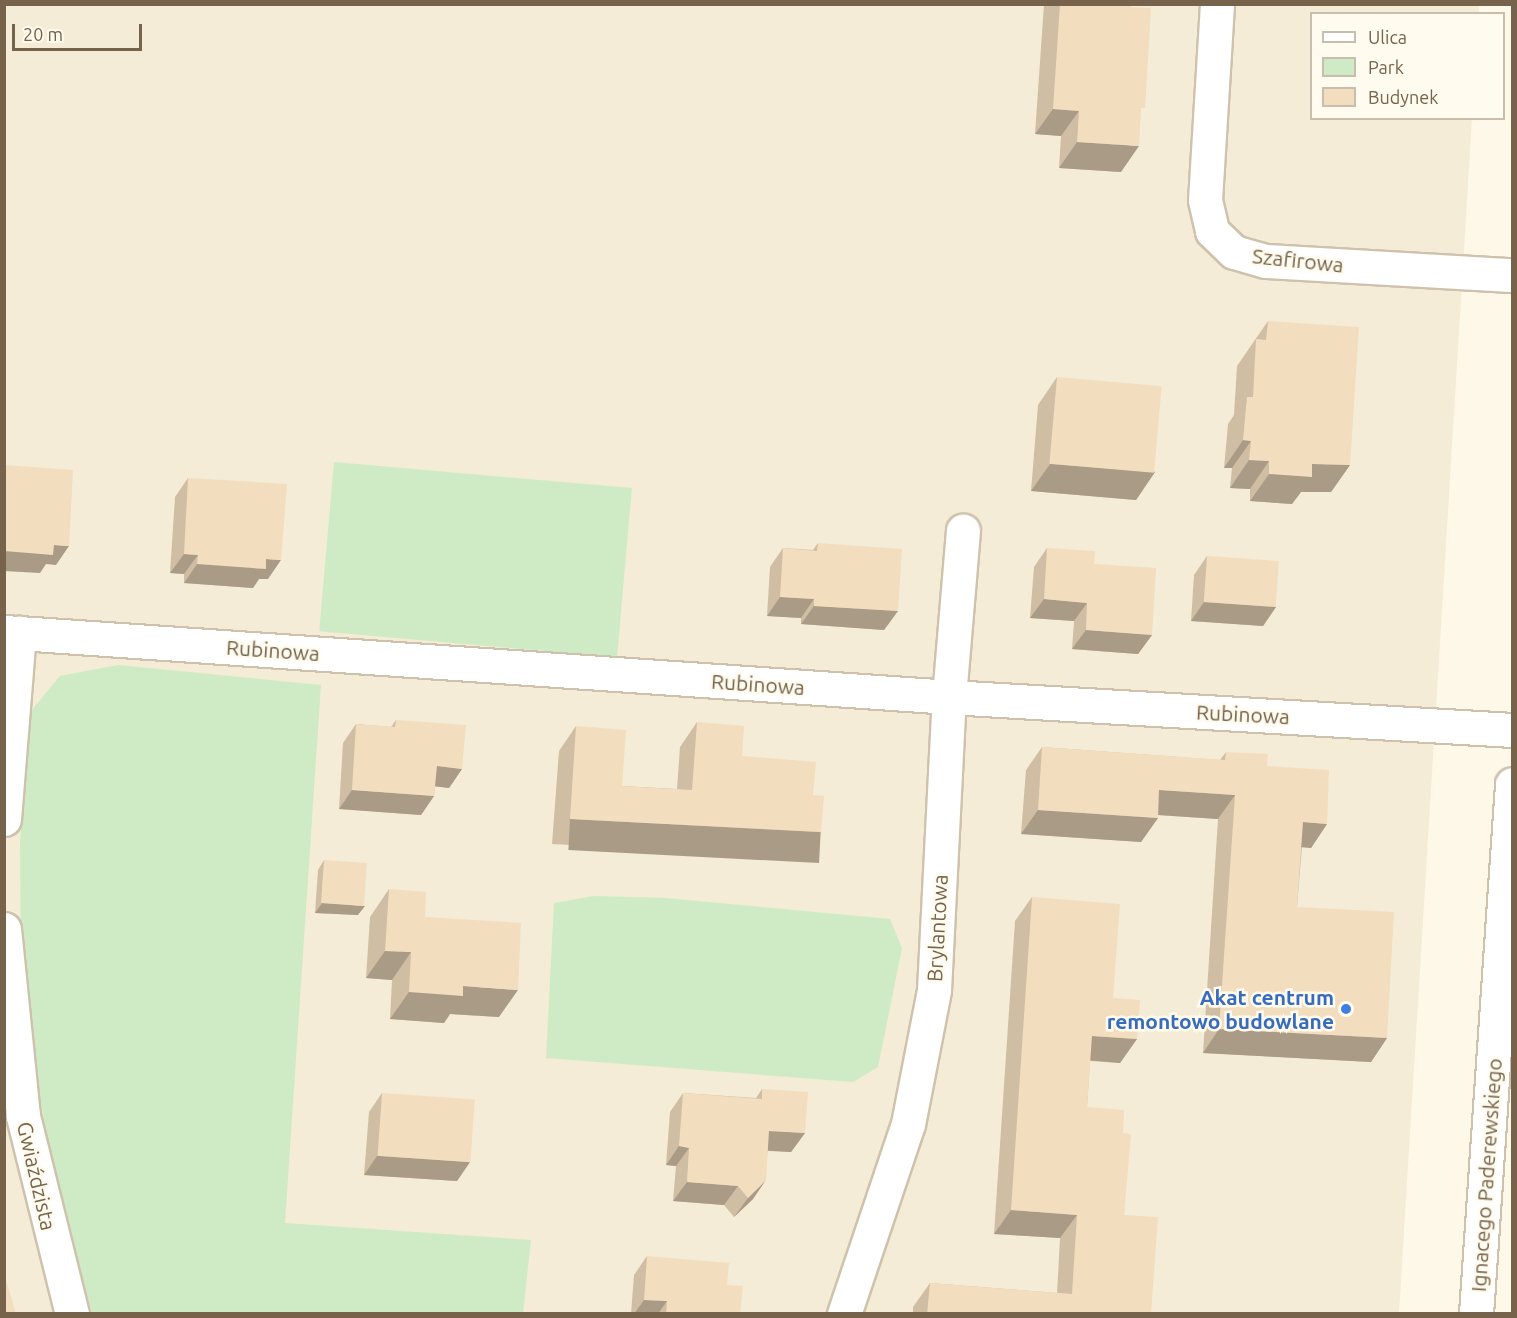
<!DOCTYPE html>
<meta charset="utf-8">
<style>
body{margin:0}
#map{position:relative;width:1517px;height:1318px;overflow:hidden;background:#fdf8e8;font-family:Ubuntu,sans-serif}
div>[style]{position:absolute}
.residential>*{inset:0;background:#f4ecd6}
.green>*{inset:0;background:#ceebc6;transform-origin:0 0}
.roads{filter:drop-shadow(2px 0 #cfc2ad) drop-shadow(-2px 0 #cfc2ad) drop-shadow(0 2px #cfc2ad) drop-shadow(0 -2px #cfc2ad)}
.street>*{height:33px;margin:-16.5px;padding:0 16.5px;transform-origin:16.5px;border-radius:16.5px;background:#fff}
.secondary>*{height:33px;margin:-16.5px;padding:0 16.5px;transform-origin:16.5px;border-radius:16.5px;background:#fff}
.wall>*{inset:0;background:#d0bea4}
.shaded-wall>*{inset:0;background:#a99b86;transform-origin:0 0}
.building>*{inset:0;background:#f2ddbf;transform-origin:0 0}
.dots>*{width:16px;height:16px;translate:-50% -50%;box-sizing:border-box;border:3px solid #fffbef;border-radius:50%}
span{translate:-50% -50%;white-space:nowrap;text-align:center;line-height:1.15;-webkit-text-stroke:5px #fffbef;paint-order:stroke}
.street-label{font-size:21px;color:#77634b}
.shop-label{font-size:21px;color:#366cbe;font-weight:700}
.right{translate:-100% -50%;text-align:right}
.frame{position:absolute;inset:0;border:6px solid #77634b;pointer-events:none}
.legend{position:absolute;left:1310px;top:12px;width:195px;height:108px;box-sizing:border-box;background:#fffbef;border:2px solid #c9bead;margin:0;padding:8px 10px;list-style:none;font-size:18px;color:#77634b}
.legend li{display:flex;align-items:center;gap:12px;height:30px}
.legend b{width:30px;border:2px solid #c9bead}
.scale{position:absolute;left:12px;top:24px;width:130px;height:27px;box-sizing:border-box;border:3px solid #77634b;border-top:0;padding-left:8px;font-size:18px;line-height:21px;white-space:nowrap;color:#77634b;-webkit-text-stroke:4px #fffbef;paint-order:stroke}
</style>
<div id="map">
<div class="residential">
<div style="clip-path:polygon(5px 5px,1479px 5px,1479px 13px,1312px 14px,1312px 118px,1472px 119px,1399px 1313px,5px 1314px)"></div>
</div>
<div class="green">
<div style="left:334px;top:462px;width:299px;height:170px;rotate:5deg"></div>
<div style="clip-path:polygon(118px 665px,321px 685px,285px 1223px,531px 1240px,523px 1313px,92px 1313px,51px 1159px,21px 992px,20px 842px,30px 712px,60px 676px)"></div>
<div style="clip-path:polygon(594px 896px,666px 898px,890px 919px,902px 948px,878px 1067px,853px 1082px,546px 1058px,554px 903px)"></div>
</div>
<div class="roads">
<div class="street">
<div style="left:1217px;top:4px;width:196px;rotate:93.5deg"></div>
<div style="left:1205px;top:200px;width:32px;rotate:77deg"></div>
<div style="left:1212px;top:231px;width:30px;rotate:44deg"></div>
<div style="left:1234px;top:252px;width:33px;rotate:16deg"></div>
<div style="left:1266px;top:261px;width:246px;rotate:3.3deg"></div>
<div style="left:4px;top:632px;width:947px;rotate:3.93deg"></div>
<div style="left:949px;top:697px;width:564px;rotate:3.35deg"></div>
<div style="left:4px;top:819px;width:187px;rotate:-85.4deg"></div>
<div style="left:4px;top:929px;width:188px;rotate:84.2deg"></div>
<div style="left:23px;top:1116px;width:204px;rotate:76.1deg"></div>
<div style="left:844px;top:1314px;width:200px;rotate:-71.4deg"></div>
<div style="left:908px;top:1124px;width:136px;rotate:-79deg"></div>
<div style="left:934px;top:990px;width:293px;rotate:-87.1deg"></div>
<div style="left:949px;top:697px;width:167px;rotate:-85.2deg"></div>
</div>
<div class="secondary">
<div style="left:1476px;top:1314px;width:531px;rotate:-86.11deg"></div>
</div>
</div>
<div class="wall">
<div style="clip-path:polygon(1044px 4px,1130px 4px,1140px 114px,1121px 172px,1059px 168px,1061px 136px,1035px 134px)"></div>
<div style="clip-path:polygon(1268px 321px,1350px 465px,1331px 492px,1301px 492px,1292px 504px,1250px 501px,1250px 489px,1230px 488px,1232px 468px,1224px 468px,1228px 424px,1234px 415px,1237px 366px)"></div>
<div style="clip-path:polygon(1057px 377px,1155px 472px,1136px 500px,1031px 491px,1038px 405px)"></div>
<div style="clip-path:polygon(188px 478px,268px 579px,259px 579px,253px 588px,184px 583px,184px 574px,170px 573px,175px 497px)"></div>
<div style="clip-path:polygon(818px 543px,898px 611px,884px 630px,801px 624px,801px 618px,767px 616px,770px 567px,783px 548px,813px 550px)"></div>
<div style="clip-path:polygon(1047px 548px,1094px 564px,1152px 635px,1138px 654px,1072px 649px,1074px 621px,1030px 618px,1034px 567px)"></div>
<div style="clip-path:polygon(1207px 556px,1276px 607px,1263px 626px,1191px 621px,1194px 575px)"></div>
<div style="clip-path:polygon(396px 720px,462px 769px,449px 788px,435px 786px,434px 796px,421px 815px,339px 809px,343px 743px,356px 724px,391px 727px)"></div>
<div style="clip-path:polygon(697px 722px,742px 756px,813px 795px,821px 832px,803px 857px,552px 844px,559px 751px,576px 726px,622px 786px,677px 789px,680px 747px)"></div>
<div style="clip-path:polygon(1042px 747px,1220px 760px,1226px 752px,1267px 766px,1327px 824px,1311px 848px,1302px 847px,1297px 907px,1387px 1038px,1371px 1062px,1203px 1053px,1218px 819px,1158px 815px,1158px 818px,1141px 842px,1021px 834px,1026px 770px)"></div>
<div style="clip-path:polygon(324px 860px,358px 915px,315px 913px,318px 870px)"></div>
<div style="clip-path:polygon(389px 889px,425px 917px,499px 1017px,450px 1014px,444px 1023px,390px 1019px,392px 980px,366px 978px,370px 917px)"></div>
<div style="clip-path:polygon(1032px 897px,1113px 998px,1137px 1039px,1120px 1063px,1090px 1061px,1087px 1107px,1123px 1133px,1124px 1215px,1151px 1314px,913px 1314px,913px 1307px,930px 1283px,1057px 1293px,1060px 1238px,994px 1234px,1015px 921px)"></div>
<div style="clip-path:polygon(762px 1089px,805px 1133px,791px 1152px,768px 1151px,753px 1199px,734px 1217px,724px 1205px,673px 1201px,676px 1166px,666px 1165px,670px 1112px,683px 1093px,756px 1098px)"></div>
<div style="clip-path:polygon(382px 1093px,470px 1162px,457px 1181px,364px 1175px,369px 1112px)"></div>
<div style="clip-path:polygon(647px 1256px,727px 1285px,740px 1314px,631px 1314px,634px 1275px)"></div>
</div>
<div class="shaded-wall">
<div style="clip-path:polygon(1053px 109px,1079px 111px,1061px 136px,1035px 134px)"></div>
<div style="clip-path:polygon(1077px 142px,1139px 146px,1121px 172px,1059px 168px)"></div>
<div style="clip-path:polygon(1243px 440px,1251px 441px,1232px 468px,1224px 468px)"></div>
<div style="clip-path:polygon(1249px 460px,1269px 461px,1250px 489px,1230px 488px)"></div>
<div style="clip-path:polygon(1050px 464px,1155px 472px,1136px 500px,1031px 491px)"></div>
<div style="clip-path:polygon(1312px 464px,1350px 465px,1331px 492px,1301px 492px,1292px 504px,1250px 501px,1269px 474px)"></div>
<div style="clip-path:polygon(54px 545px,69px 546px,56px 565px,46px 564px,40px 573px,4px 571px,4px 551px)"></div>
<div style="clip-path:polygon(184px 554px,198px 555px,184px 574px,170px 573px)"></div>
<div style="clip-path:polygon(266px 559px,281px 560px,268px 579px,259px 579px,253px 588px,184px 583px,197px 564px)"></div>
<div style="clip-path:polygon(780px 597px,814px 599px,801px 618px,767px 616px)"></div>
<div style="clip-path:polygon(1044px 599px,1087px 603px,1074px 621px,1030px 618px)"></div>
<div style="clip-path:polygon(1204px 602px,1276px 607px,1263px 626px,1191px 621px)"></div>
<div style="clip-path:polygon(814px 606px,898px 611px,884px 630px,801px 624px)"></div>
<div style="clip-path:polygon(1086px 630px,1152px 635px,1138px 654px,1072px 649px)"></div>
<div style="clip-path:polygon(437px 766px,462px 769px,449px 788px,424px 785px)"></div>
<div style="clip-path:polygon(352px 790px,434px 796px,421px 815px,339px 809px)"></div>
<div style="clip-path:polygon(1159px 790px,1235px 795px,1218px 819px,1143px 814px)"></div>
<div style="clip-path:polygon(1038px 810px,1158px 818px,1141px 842px,1021px 834px)"></div>
<div style="left:570px;top:819px;width:251px;height:31px;rotate:3deg"></div>
<div style="clip-path:polygon(1303px 822px,1327px 824px,1311px 848px,1287px 846px)"></div>
<div style="clip-path:polygon(322px 903px,365px 906px,358px 915px,315px 913px)"></div>
<div style="clip-path:polygon(385px 951px,411px 952px,392px 980px,366px 978px)"></div>
<div style="clip-path:polygon(463px 986px,518px 990px,499px 1017px,450px 1014px,444px 1023px,390px 1019px,409px 992px)"></div>
<div style="clip-path:polygon(1219px 1029px,1387px 1038px,1371px 1062px,1203px 1053px)"></div>
<div style="clip-path:polygon(1092px 1036px,1137px 1039px,1120px 1063px,1075px 1059px)"></div>
<div style="clip-path:polygon(769px 1131px,805px 1133px,791px 1152px,756px 1150px)"></div>
<div style="clip-path:polygon(679px 1146px,689px 1148px,676px 1166px,666px 1165px)"></div>
<div style="clip-path:polygon(377px 1156px,470px 1162px,457px 1181px,364px 1175px)"></div>
<div style="clip-path:polygon(766px 1180px,753px 1199px,734px 1217px,748px 1198px)"></div>
<div style="clip-path:polygon(687px 1182px,738px 1186px,724px 1205px,673px 1201px)"></div>
<div style="clip-path:polygon(1011px 1210px,1077px 1215px,1060px 1238px,994px 1234px)"></div>
<div style="clip-path:polygon(644px 1300px,667px 1301px,658px 1314px,634px 1314px)"></div>
</div>
<div class="building">
<div style="clip-path:polygon(1060px 4px,1130px 4px,1130px 7px,1151px 8px,1145px 108px,1141px 108px,1139px 146px,1077px 142px,1079px 111px,1053px 109px)"></div>
<div style="clip-path:polygon(1268px 321px,1359px 327px,1350px 465px,1312px 464px,1312px 477px,1269px 474px,1269px 461px,1249px 460px,1251px 441px,1243px 440px,1247px 397px,1253px 397px,1256px 339px,1266px 340px)"></div>
<div style="left:1057px;top:377px;width:105px;height:87px;rotate:5deg"></div>
<div style="clip-path:polygon(4px 465px,73px 470px,69px 546px,54px 545px,53px 555px,4px 551px)"></div>
<div style="clip-path:polygon(188px 478px,287px 484px,281px 560px,266px 559px,266px 569px,197px 564px,198px 555px,184px 554px)"></div>
<div style="clip-path:polygon(818px 543px,902px 549px,898px 611px,814px 606px,814px 599px,780px 597px,783px 548px,817px 551px)"></div>
<div style="clip-path:polygon(1047px 548px,1095px 551px,1094px 564px,1156px 568px,1152px 635px,1086px 630px,1087px 603px,1044px 599px)"></div>
<div style="left:1207px;top:556px;width:72px;height:46px;rotate:4deg"></div>
<div style="clip-path:polygon(396px 720px,466px 725px,462px 769px,437px 766px,434px 796px,352px 790px,356px 724px,395px 727px)"></div>
<div style="clip-path:polygon(697px 722px,744px 726px,742px 756px,816px 762px,813px 795px,824px 796px,821px 832px,570px 819px,576px 726px,626px 730px,622px 786px,692px 790px)"></div>
<div style="clip-path:polygon(1042px 747px,1225px 760px,1226px 752px,1268px 754px,1267px 766px,1329px 770px,1327px 824px,1303px 822px,1297px 907px,1394px 912px,1387px 1038px,1219px 1029px,1235px 795px,1159px 790px,1158px 818px,1038px 810px)"></div>
<div style="left:324px;top:860px;width:43px;height:43px;rotate:4deg"></div>
<div style="clip-path:polygon(389px 889px,426px 892px,425px 917px,521px 923px,518px 990px,463px 986px,463px 996px,409px 992px,411px 952px,385px 951px)"></div>
<div style="clip-path:polygon(1032px 897px,1120px 904px,1113px 998px,1140px 1000px,1137px 1039px,1092px 1036px,1087px 1107px,1124px 1110px,1123px 1133px,1131px 1134px,1124px 1215px,1158px 1217px,1151px 1314px,927px 1314px,930px 1283px,1072px 1294px,1077px 1215px,1011px 1210px)"></div>
<div style="clip-path:polygon(762px 1089px,808px 1092px,805px 1133px,769px 1131px,766px 1180px,748px 1198px,738px 1186px,687px 1182px,689px 1148px,679px 1146px,683px 1093px,762px 1099px)"></div>
<div style="left:382px;top:1093px;width:93px;height:63px;rotate:4deg"></div>
<div style="clip-path:polygon(647px 1256px,729px 1263px,727px 1285px,743px 1286px,740px 1314px,666px 1314px,667px 1301px,644px 1300px)"></div>
<div style="clip-path:polygon(4px 1273px,16px 1314px,4px 1314px)"></div>
</div>
<div class="dots">
<div style="left:1346px;top:1009px;background:#3f7fe0"></div>
</div>
<div class="street-label">
<span style="left:1298px;top:260px;rotate:6deg">Szafirowa</span>
<span style="left:273px;top:650px;rotate:4deg">Rubinowa</span>
<span style="left:758px;top:684px;rotate:4deg">Rubinowa</span>
<span style="left:1243px;top:714px;rotate:3deg">Rubinowa</span>
<span style="left:937px;top:928px;rotate:-87deg">Brylantowa</span>
<span style="left:1486px;top:1175px;rotate:-86deg">Ignacego Paderewskiego</span>
<span style="left:37px;top:1176px;rotate:77deg">Gwiaździsta</span>
</div>
<div class="shop-label">
<span class="right" style="left:1334px;top:1009px">Akat centrum<br>remontowo budowlane</span>
</div>
<div class="frame"></div>
<ul class="legend">
<li><b style="height:8px;background:#fff"></b>Ulica</li>
<li><b style="height:16px;background:#ceebc6"></b>Park</li>
<li><b style="height:16px;background:#f2ddbf"></b>Budynek</li>
</ul>
<div class="scale">20 m</div>
</div>
